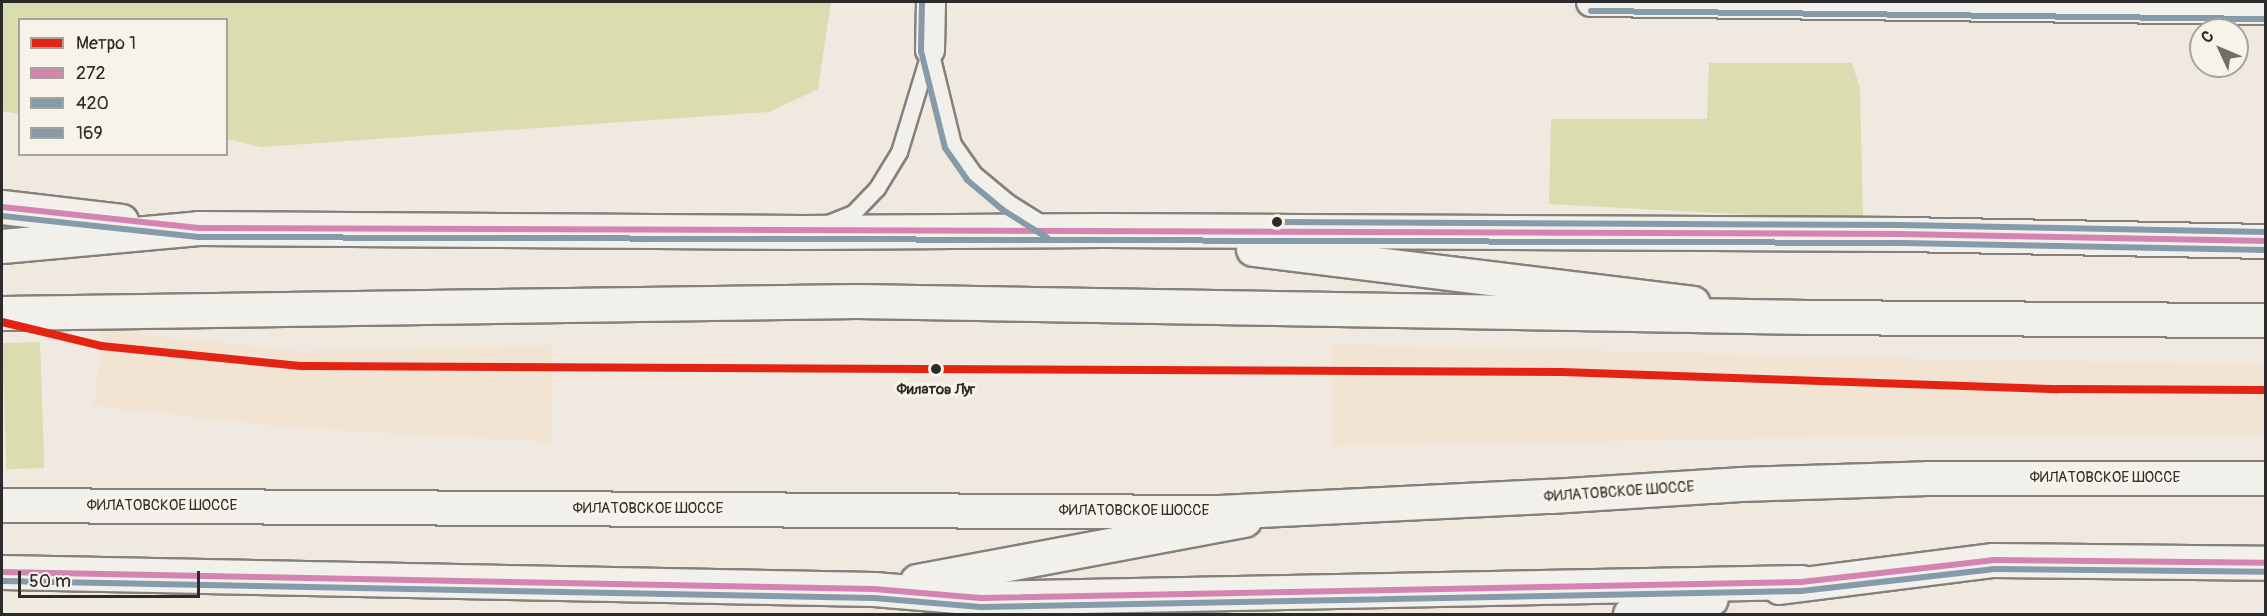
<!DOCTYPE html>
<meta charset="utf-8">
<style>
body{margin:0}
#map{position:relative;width:2267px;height:616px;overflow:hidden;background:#f0e9e0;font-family:Pangolin,sans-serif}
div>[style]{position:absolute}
.built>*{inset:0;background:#f2e4d3}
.green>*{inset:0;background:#daddaf;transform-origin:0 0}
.roads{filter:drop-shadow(2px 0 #84807c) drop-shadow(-2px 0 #84807c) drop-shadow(0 2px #84807c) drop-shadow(0 -2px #84807c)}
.service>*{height:15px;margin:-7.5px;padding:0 7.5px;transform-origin:7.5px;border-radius:7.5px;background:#f2f0eb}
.minor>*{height:28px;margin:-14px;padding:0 14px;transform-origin:14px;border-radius:14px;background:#f2f0eb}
.tertiary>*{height:33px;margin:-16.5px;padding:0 16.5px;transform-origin:16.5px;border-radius:16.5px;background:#f2f0eb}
.secondary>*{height:33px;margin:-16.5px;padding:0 16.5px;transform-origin:16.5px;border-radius:16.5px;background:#f2f0eb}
.bus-1>*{height:6px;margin:-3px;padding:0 3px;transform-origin:3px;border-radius:3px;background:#d584b1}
.bus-2>*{height:6px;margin:-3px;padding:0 3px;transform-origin:3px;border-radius:3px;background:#869baa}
.bus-3>*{height:6px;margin:-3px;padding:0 3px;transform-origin:3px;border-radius:3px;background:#869baa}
.metro-1>*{height:8px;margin:-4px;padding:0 4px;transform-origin:4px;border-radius:4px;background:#e42313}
.dots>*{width:16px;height:16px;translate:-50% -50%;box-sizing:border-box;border:3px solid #f7f3e8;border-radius:50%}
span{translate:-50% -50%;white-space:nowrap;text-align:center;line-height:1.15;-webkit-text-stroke:6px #f7f3e8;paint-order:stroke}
.stop-label{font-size:15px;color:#2b2b2b;font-weight:700}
.street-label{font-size:15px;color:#2b2b2b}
.frame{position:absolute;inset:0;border:3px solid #2b2b2b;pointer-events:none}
.legend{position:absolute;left:18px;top:18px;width:210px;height:138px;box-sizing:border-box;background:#f7f3e8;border:2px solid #a5a39c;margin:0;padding:8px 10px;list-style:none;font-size:18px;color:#2b2b2b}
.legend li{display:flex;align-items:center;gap:12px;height:30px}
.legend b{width:30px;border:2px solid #a5a39c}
.north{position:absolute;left:2189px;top:18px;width:60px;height:60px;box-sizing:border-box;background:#f7f3e8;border:2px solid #a5a39c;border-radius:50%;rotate:314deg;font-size:16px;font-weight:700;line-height:24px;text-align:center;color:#2b2b2b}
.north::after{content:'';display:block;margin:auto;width:21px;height:27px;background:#706e6a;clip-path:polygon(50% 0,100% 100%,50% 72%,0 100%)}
.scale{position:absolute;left:18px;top:571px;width:182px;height:27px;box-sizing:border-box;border:3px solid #2b2b2b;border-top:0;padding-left:8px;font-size:18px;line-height:21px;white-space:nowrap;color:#2b2b2b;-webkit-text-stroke:4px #f7f3e8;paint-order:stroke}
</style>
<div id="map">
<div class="built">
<div style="clip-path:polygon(100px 330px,299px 351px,553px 345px,552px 442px,293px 428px,94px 406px,101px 346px)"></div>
<div style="clip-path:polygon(1331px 344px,1965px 360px,2265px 363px,2265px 436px,1966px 435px,1332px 446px)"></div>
</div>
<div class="green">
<div style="clip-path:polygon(2px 2px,831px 2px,818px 89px,769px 112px,261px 147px,227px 139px,226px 20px,20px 20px,19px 114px,2px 111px)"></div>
<div style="clip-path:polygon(1709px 63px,1852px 63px,1860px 88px,1863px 221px,1549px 204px,1551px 119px,1707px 119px)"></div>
<div style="left:40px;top:342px;width:126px;height:38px;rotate:88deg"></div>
</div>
<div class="roads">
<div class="service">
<div style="left:930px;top:50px;width:97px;rotate:76.3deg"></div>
<div style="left:953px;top:144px;width:35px;rotate:55deg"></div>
<div style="left:973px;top:173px;width:45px;rotate:39.6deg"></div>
<div style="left:1008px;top:202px;width:41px;rotate:32.2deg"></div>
<div style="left:828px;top:223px;width:27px;rotate:-22deg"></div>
<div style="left:853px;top:213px;width:35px;rotate:-46deg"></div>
<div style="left:877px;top:188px;width:42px;rotate:-58.6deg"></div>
<div style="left:899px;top:152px;width:107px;rotate:-73.1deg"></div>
</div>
<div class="minor">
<div style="left:1591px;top:2px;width:675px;rotate:0.68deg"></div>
<div style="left:930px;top:50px;width:48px;rotate:-88.8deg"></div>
</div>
<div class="tertiary">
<div style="left:2px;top:207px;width:120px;rotate:6.7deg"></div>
<div style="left:2px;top:246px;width:197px;rotate:-5.2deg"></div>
<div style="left:198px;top:228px;width:604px;rotate:0.38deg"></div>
<div style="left:802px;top:232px;width:301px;rotate:-0.4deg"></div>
<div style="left:1103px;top:230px;width:799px;rotate:0.29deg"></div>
<div style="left:1902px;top:234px;width:364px;rotate:1.1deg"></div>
<div style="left:1253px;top:249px;width:443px;rotate:7deg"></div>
<div style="left:2px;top:572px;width:872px;rotate:1.12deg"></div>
<div style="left:874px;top:589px;width:107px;rotate:4.8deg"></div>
<div style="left:981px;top:598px;width:820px;rotate:-1.12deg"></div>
<div style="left:917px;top:581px;width:333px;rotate:-10.6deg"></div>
<div style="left:1779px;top:587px;width:216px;rotate:-7.2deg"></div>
<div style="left:1993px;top:560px;width:273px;rotate:0.6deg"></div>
<div style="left:1630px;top:614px;width:82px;rotate:-10.5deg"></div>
</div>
<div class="secondary">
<div style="left:2px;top:313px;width:855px;rotate:-0.8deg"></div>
<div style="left:857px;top:301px;width:951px;rotate:0.96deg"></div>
<div style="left:1808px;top:317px;width:458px;rotate:0.4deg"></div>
<div style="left:2px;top:505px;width:1217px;rotate:0.33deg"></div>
<div style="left:1219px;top:512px;width:332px;rotate:-2.8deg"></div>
<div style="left:1551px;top:496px;width:189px;rotate:-3.6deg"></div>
<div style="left:1740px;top:484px;width:187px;rotate:-1.8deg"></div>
<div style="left:1927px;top:478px;width:339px"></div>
</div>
</div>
<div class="bus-1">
<div style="left:2px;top:207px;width:197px;rotate:6.1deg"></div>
<div style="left:198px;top:228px;width:1704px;rotate:0.2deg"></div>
<div style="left:1902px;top:234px;width:364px;rotate:1.1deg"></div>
<div style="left:2px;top:572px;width:872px;rotate:1.12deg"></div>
<div style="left:874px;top:589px;width:107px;rotate:4.8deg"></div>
<div style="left:981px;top:598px;width:820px;rotate:-1.12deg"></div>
<div style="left:1801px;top:582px;width:193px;rotate:-6.5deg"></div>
<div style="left:1993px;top:560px;width:273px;rotate:0.6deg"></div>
</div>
<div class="bus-2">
<div style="left:922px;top:2px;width:49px;rotate:91.2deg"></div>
<div style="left:921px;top:51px;width:100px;rotate:76.1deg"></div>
<div style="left:945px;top:148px;width:39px;rotate:55deg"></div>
<div style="left:967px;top:180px;width:47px;rotate:39.8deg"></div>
<div style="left:1003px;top:210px;width:54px;rotate:32.2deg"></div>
<div style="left:1591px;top:11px;width:675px;rotate:0.68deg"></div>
<div style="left:2px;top:216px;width:197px;rotate:6.1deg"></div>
<div style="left:198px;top:237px;width:1704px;rotate:0.2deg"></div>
<div style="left:1902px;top:243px;width:364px;rotate:1.1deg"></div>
<div style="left:2px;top:581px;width:872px;rotate:1.12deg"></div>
<div style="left:874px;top:598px;width:107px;rotate:4.8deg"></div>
<div style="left:981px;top:607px;width:820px;rotate:-1.12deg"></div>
<div style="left:1801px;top:591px;width:193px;rotate:-6.5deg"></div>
<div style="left:1993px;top:569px;width:273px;rotate:0.6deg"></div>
</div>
<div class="bus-3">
<div style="left:1277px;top:222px;width:625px;rotate:0.28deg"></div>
<div style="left:1902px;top:225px;width:364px;rotate:1.1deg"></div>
</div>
<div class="metro-1">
<div style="left:2px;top:322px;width:102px;rotate:13.6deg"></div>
<div style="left:101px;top:346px;width:203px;rotate:5.7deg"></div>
<div style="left:303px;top:366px;width:1259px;rotate:0.27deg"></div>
<div style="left:1562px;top:372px;width:496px;rotate:2deg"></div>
<div style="left:2058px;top:389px;width:208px;rotate:0.3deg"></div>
</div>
<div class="dots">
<div style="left:1277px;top:222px;background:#2b2b2b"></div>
<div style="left:936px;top:369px;background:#2b2b2b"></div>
</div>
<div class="stop-label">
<span style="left:936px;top:390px">Филатов Луг</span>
</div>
<div class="street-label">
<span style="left:2105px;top:478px">ФИЛАТОВСКОЕ ШОССЕ</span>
<span style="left:1619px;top:492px;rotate:-4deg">ФИЛАТОВСКОЕ ШОССЕ</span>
<span style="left:162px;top:506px">ФИЛАТОВСКОЕ ШОССЕ</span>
<span style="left:648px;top:509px">ФИЛАТОВСКОЕ ШОССЕ</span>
<span style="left:1134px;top:511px">ФИЛАТОВСКОЕ ШОССЕ</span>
</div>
<div class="frame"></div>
<ul class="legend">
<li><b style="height:8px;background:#e42313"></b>Метро 1</li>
<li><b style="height:8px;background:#d584b1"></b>272</li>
<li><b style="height:8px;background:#869baa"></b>420</li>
<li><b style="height:8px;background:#869baa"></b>169</li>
</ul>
<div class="north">С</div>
<div class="scale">50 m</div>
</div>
